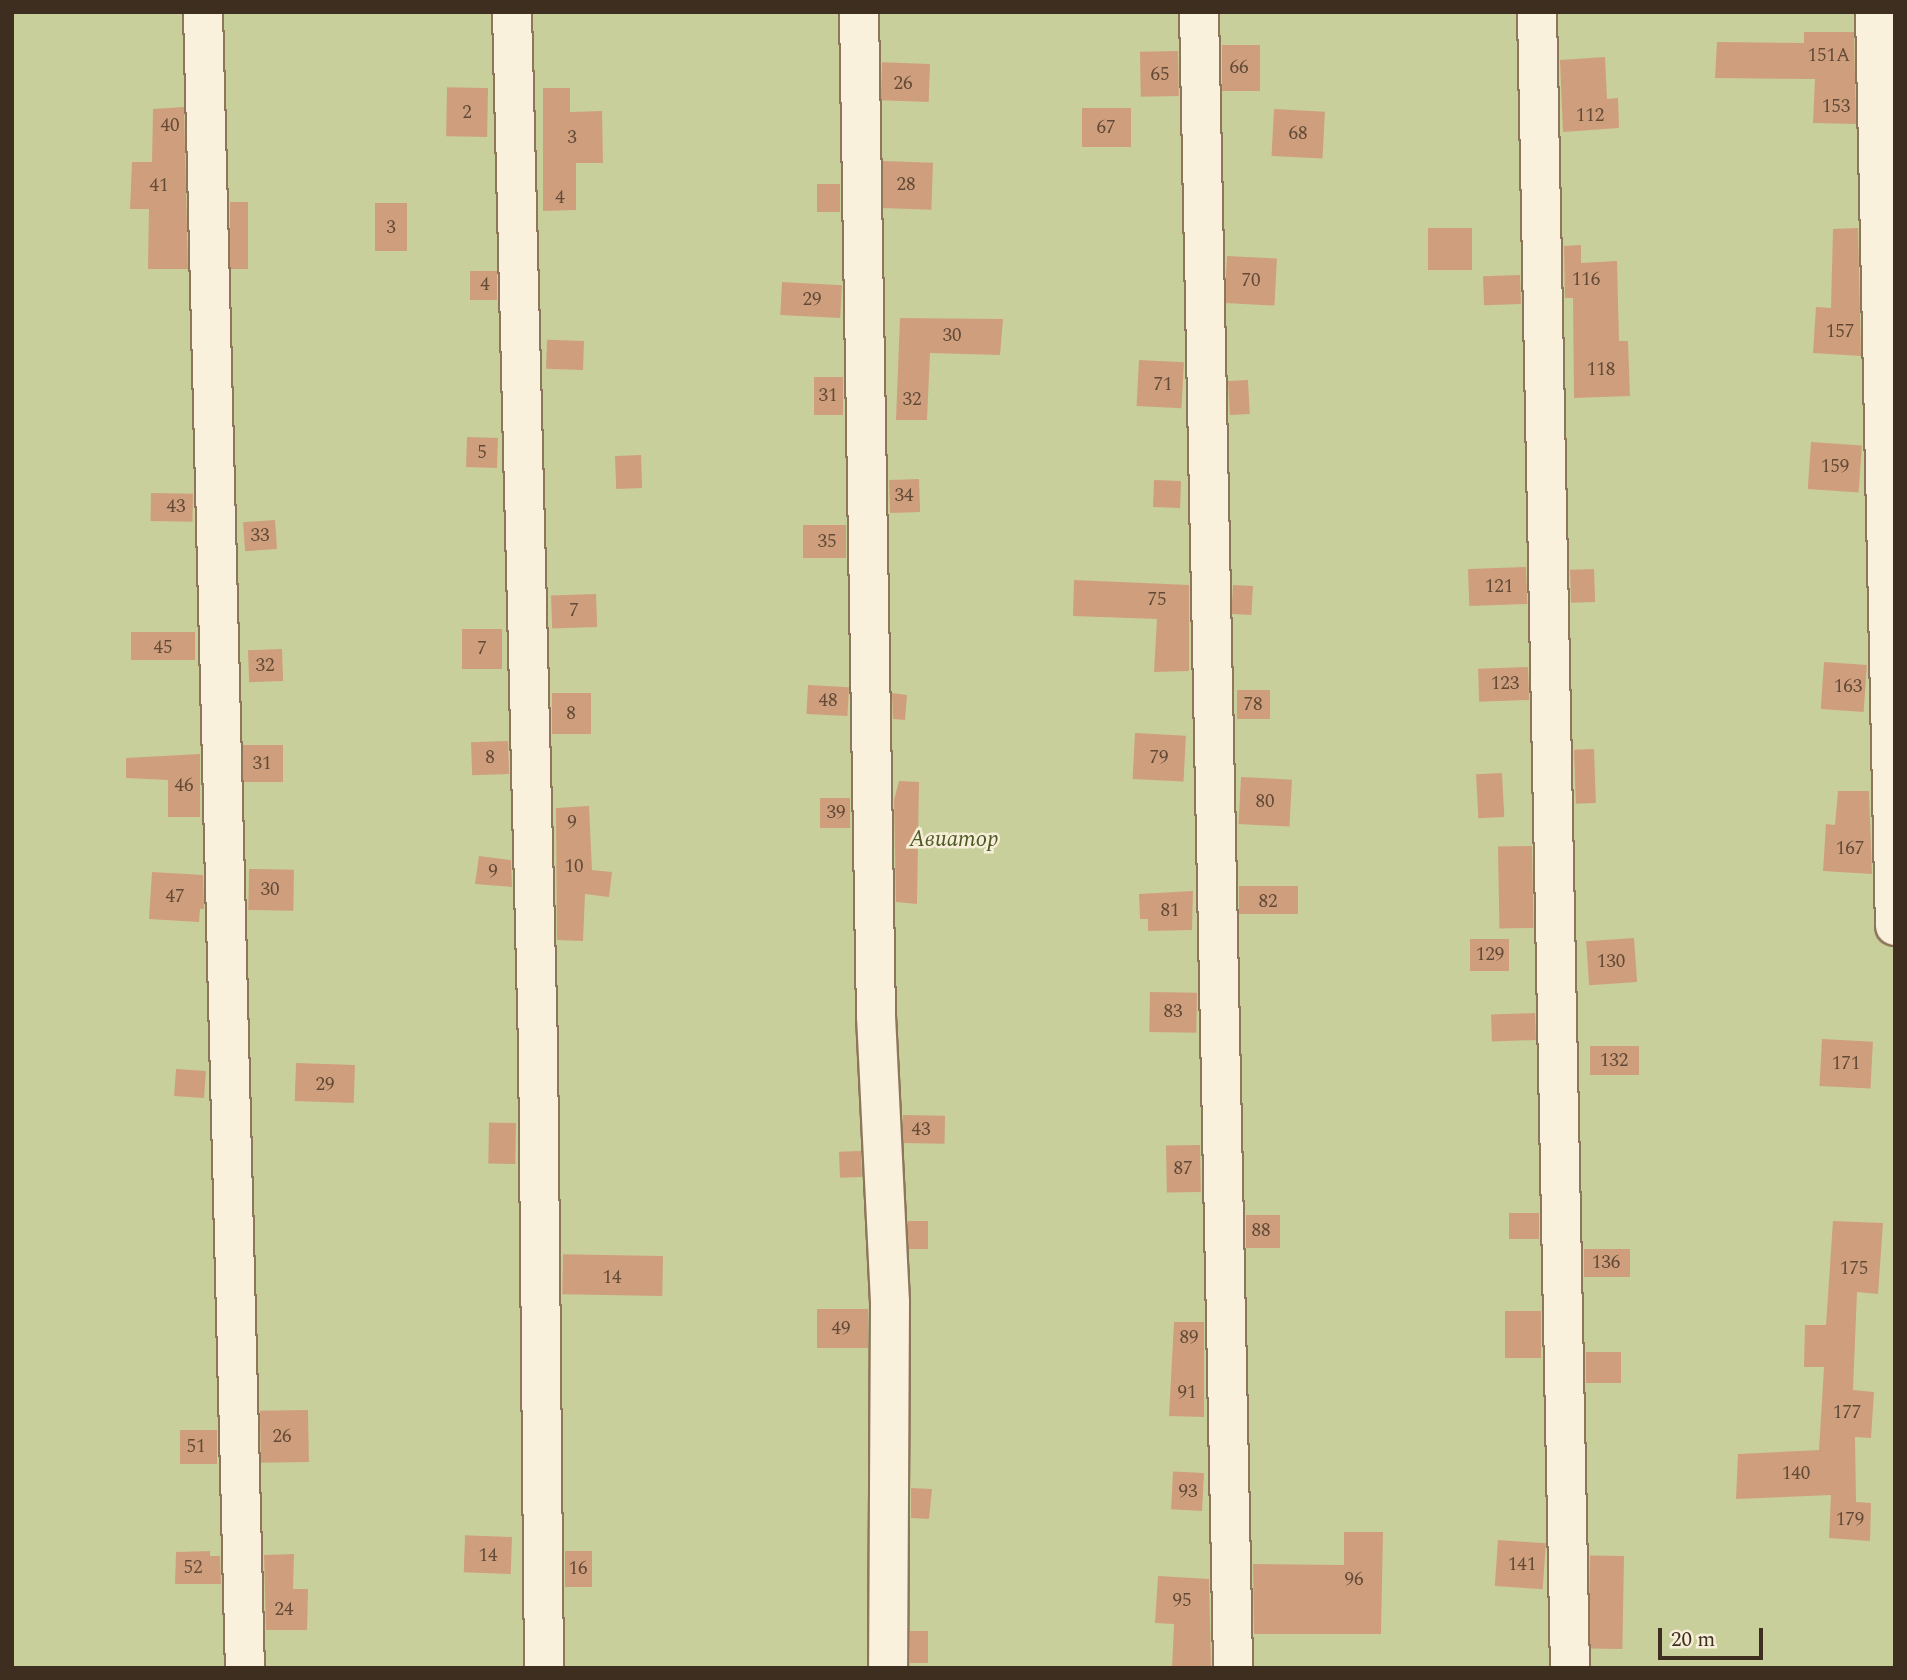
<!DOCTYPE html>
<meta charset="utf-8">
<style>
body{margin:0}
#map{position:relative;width:1907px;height:1680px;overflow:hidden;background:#f0e4c8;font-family:Spectral,serif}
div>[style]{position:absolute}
.green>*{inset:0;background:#c9cf9b;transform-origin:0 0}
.building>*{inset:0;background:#cf9f7d;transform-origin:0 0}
.roads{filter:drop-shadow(2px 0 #8d765c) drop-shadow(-2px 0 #8d765c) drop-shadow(0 2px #8d765c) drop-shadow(0 -2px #8d765c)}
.street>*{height:38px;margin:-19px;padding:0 19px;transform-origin:19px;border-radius:19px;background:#faf1dc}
span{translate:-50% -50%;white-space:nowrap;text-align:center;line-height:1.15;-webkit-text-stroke:5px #f7eed8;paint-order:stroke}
.number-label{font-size:19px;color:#624a37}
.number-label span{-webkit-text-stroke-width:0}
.park-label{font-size:23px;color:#4d5a26;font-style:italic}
.frame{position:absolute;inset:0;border:14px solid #3d2e20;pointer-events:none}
.scale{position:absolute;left:1658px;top:1628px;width:105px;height:32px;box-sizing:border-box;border:4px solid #3d2e20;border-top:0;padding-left:9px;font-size:21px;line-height:24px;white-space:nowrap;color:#3d2e20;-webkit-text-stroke:5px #f7eed8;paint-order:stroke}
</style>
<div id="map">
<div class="green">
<div style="left:12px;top:12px;width:1883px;height:1656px"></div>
</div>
<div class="building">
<div style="clip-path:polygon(1804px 32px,1854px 32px,1856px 124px,1813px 123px,1815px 79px,1715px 78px,1717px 42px,1804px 43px)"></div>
<div style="left:1222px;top:45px;width:38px;height:46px"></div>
<div style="left:1178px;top:51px;width:45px;height:38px;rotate:89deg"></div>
<div style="clip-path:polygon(1605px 57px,1607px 99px,1618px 98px,1619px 128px,1563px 132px,1560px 60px)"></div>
<div style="left:930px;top:64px;width:38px;height:48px;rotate:92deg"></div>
<div style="left:488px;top:88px;width:49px;height:41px;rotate:91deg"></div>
<div style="clip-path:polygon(543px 88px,570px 88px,570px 112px,602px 111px,603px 163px,576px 163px,576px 210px,543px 211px)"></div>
<div style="clip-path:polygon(184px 107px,188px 269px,148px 269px,149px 209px,130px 209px,132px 162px,152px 162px,153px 109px)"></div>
<div style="left:1131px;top:108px;width:39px;height:49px;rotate:90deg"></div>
<div style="left:1274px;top:109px;width:51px;height:47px;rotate:3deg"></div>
<div style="left:883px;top:161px;width:50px;height:47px;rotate:2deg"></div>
<div style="left:817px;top:184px;width:23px;height:28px"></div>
<div style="left:230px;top:202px;width:18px;height:67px"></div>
<div style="left:407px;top:203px;width:48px;height:32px;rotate:90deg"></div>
<div style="left:1472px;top:228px;width:42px;height:44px;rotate:90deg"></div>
<div style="clip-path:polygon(1858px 228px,1861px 356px,1813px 353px,1816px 307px,1831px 308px,1833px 229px)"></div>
<div style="clip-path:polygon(1581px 245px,1581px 263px,1617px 261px,1619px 341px,1628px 341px,1630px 396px,1574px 398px,1573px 298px,1565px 298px,1564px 246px)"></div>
<div style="left:1227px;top:256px;width:50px;height:47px;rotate:3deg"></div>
<div style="left:470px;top:271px;width:27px;height:29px"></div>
<div style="left:1520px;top:275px;width:29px;height:37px;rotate:88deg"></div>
<div style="left:782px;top:282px;width:60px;height:33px;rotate:3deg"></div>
<div style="clip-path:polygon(900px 318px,1003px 319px,1000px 355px,930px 353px,927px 420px,896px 420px)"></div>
<div style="left:584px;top:341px;width:29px;height:37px;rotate:92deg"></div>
<div style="left:1139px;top:360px;width:45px;height:46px;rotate:3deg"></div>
<div style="left:814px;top:377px;width:29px;height:38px"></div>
<div style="left:1248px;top:380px;width:34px;height:20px;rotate:87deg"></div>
<div style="left:498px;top:438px;width:30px;height:31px;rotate:92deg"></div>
<div style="left:1811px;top:442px;width:51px;height:47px;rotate:4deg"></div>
<div style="left:641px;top:455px;width:33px;height:26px;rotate:88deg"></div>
<div style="left:919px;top:479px;width:33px;height:30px;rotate:88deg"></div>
<div style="left:1181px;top:481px;width:27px;height:27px;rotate:92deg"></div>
<div style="left:151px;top:493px;width:42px;height:28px;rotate:1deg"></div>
<div style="left:275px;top:520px;width:29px;height:32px;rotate:86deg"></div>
<div style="left:803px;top:525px;width:43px;height:33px"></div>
<div style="left:1526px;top:567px;width:37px;height:58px;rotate:88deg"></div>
<div style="left:1594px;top:569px;width:33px;height:24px;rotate:88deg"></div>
<div style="clip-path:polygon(1074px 580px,1189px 585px,1189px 671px,1154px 672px,1157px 619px,1073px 616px)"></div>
<div style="left:1233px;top:585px;width:20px;height:29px;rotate:3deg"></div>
<div style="left:596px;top:594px;width:33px;height:45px;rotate:88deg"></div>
<div style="left:462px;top:629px;width:40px;height:40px"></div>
<div style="left:195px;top:632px;width:28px;height:64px;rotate:90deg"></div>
<div style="left:282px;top:649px;width:32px;height:34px;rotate:88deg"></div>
<div style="left:1824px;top:662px;width:43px;height:47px;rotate:4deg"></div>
<div style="left:1528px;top:667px;width:33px;height:50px;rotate:88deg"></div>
<div style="left:808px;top:685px;width:41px;height:29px;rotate:3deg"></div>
<div style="left:1237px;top:690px;width:33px;height:29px"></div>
<div style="left:552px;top:693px;width:39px;height:41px"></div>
<div style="clip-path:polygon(892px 693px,907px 695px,905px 720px,893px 719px)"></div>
<div style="left:1135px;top:733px;width:51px;height:46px;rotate:3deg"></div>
<div style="left:508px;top:741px;width:33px;height:37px;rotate:88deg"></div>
<div style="left:243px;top:745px;width:40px;height:37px"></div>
<div style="left:1594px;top:749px;width:54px;height:20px;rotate:88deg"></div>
<div style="clip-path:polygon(200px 754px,200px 817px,168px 817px,168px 780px,126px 778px,126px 758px)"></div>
<div style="left:1502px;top:773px;width:44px;height:26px;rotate:87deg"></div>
<div style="left:1241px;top:777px;width:51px;height:47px;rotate:3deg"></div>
<div style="clip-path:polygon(899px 781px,919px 782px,917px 904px,896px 902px,894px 800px)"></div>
<div style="clip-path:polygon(1838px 791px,1869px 791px,1872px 874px,1823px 871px,1826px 824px,1835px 825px)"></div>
<div style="left:820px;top:798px;width:30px;height:30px"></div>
<div style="clip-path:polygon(589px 806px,592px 870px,612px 872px,609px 897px,585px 894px,583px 941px,557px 940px,556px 808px)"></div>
<div style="left:1532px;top:846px;width:82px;height:34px;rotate:89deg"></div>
<div style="clip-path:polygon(479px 856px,511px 860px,512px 887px,475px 884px)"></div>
<div style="left:249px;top:869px;width:45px;height:41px;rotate:1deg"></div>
<div style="clip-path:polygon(152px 872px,203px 875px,204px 909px,200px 909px,199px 922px,149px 919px)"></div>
<div style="left:1298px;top:886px;width:28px;height:59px;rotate:90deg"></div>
<div style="clip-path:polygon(1193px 891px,1192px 930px,1148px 931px,1148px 919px,1140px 919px,1139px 894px)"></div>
<div style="left:1634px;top:938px;width:44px;height:48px;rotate:86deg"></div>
<div style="left:1470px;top:939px;width:39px;height:32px"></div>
<div style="left:1150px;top:992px;width:47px;height:40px;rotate:1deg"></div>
<div style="left:1535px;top:1013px;width:27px;height:44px;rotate:88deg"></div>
<div style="left:1822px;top:1039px;width:51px;height:47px;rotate:3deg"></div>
<div style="left:1639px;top:1046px;width:29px;height:49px;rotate:90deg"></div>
<div style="left:355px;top:1065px;width:38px;height:59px;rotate:92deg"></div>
<div style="left:176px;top:1069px;width:30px;height:27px;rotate:4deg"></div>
<div style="left:903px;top:1115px;width:42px;height:28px;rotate:1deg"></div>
<div style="left:516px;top:1123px;width:41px;height:27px;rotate:91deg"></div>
<div style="left:1200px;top:1145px;width:47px;height:34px;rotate:89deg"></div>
<div style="left:861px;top:1151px;width:26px;height:22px;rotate:88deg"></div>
<div style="left:1509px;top:1213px;width:30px;height:26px"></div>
<div style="left:1246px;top:1215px;width:34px;height:33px"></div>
<div style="left:908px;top:1221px;width:20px;height:28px"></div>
<div style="clip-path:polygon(1833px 1221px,1883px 1223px,1878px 1294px,1857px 1292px,1853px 1390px,1874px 1392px,1871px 1438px,1855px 1437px,1856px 1502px,1871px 1503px,1870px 1541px,1829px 1538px,1831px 1495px,1736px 1499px,1738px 1454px,1819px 1450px,1824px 1367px,1804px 1367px,1805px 1325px,1826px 1325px)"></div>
<div style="left:1630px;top:1249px;width:28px;height:46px;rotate:90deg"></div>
<div style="left:663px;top:1256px;width:40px;height:100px;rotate:91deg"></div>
<div style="left:817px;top:1309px;width:51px;height:39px"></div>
<div style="left:1505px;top:1311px;width:36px;height:47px"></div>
<div style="clip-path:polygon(1174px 1322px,1204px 1322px,1204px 1417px,1169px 1416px)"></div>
<div style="left:1586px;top:1352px;width:35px;height:31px"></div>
<div style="left:308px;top:1410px;width:52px;height:48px;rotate:89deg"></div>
<div style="left:180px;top:1430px;width:37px;height:34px"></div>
<div style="left:1204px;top:1473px;width:38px;height:31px;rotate:93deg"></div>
<div style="clip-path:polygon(911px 1488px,932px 1489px,929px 1519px,911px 1518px)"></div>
<div style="clip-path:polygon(1344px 1532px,1383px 1532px,1381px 1634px,1254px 1634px,1253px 1564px,1344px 1565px)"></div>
<div style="left:512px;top:1537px;width:37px;height:47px;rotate:92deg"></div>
<div style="left:1498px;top:1540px;width:48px;height:46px;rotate:4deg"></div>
<div style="clip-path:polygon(210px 1551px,210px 1556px,220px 1556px,221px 1584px,175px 1584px,176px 1552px)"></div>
<div style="left:565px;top:1551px;width:27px;height:36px"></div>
<div style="clip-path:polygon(294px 1554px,293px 1589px,308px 1589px,307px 1630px,266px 1630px,264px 1555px)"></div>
<div style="left:1624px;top:1556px;width:93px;height:34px;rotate:91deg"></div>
<div style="clip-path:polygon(1158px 1576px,1209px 1579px,1211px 1668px,1172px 1668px,1174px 1624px,1155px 1623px)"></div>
<div style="left:910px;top:1631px;width:18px;height:32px"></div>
</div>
<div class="roads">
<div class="street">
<div style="left:203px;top:12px;width:1657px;rotate:88.55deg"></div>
<div style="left:512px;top:12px;width:1032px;rotate:88.56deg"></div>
<div style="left:538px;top:1044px;width:624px;rotate:89.45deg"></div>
<div style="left:859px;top:12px;width:1004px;rotate:89.03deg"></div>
<div style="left:876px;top:1016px;width:286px;rotate:87.2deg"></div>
<div style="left:890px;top:1302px;width:366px;rotate:90.3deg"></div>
<div style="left:1199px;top:12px;width:1656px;rotate:88.82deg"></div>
<div style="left:1537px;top:12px;width:1656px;rotate:88.86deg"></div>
<div style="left:1875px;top:12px;width:914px;rotate:88.75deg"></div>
</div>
</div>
<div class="number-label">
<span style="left:1829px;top:56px">151А</span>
<span style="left:1239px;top:68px">66</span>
<span style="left:1160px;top:75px">65</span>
<span style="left:903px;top:84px">26</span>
<span style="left:1836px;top:107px">153</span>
<span style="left:467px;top:113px">2</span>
<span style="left:1590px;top:116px">112</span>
<span style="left:170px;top:126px">40</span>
<span style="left:1106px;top:128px">67</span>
<span style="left:1298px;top:134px">68</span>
<span style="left:572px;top:138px">3</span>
<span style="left:906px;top:185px">28</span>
<span style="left:159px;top:186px">41</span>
<span style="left:560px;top:198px">4</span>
<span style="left:391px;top:228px">3</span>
<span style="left:1586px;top:280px">116</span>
<span style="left:1251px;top:281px">70</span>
<span style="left:485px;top:285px">4</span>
<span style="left:812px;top:300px">29</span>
<span style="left:1840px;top:332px">157</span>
<span style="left:952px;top:336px">30</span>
<span style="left:1601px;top:370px">118</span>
<span style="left:1163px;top:385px">71</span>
<span style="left:828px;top:396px">31</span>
<span style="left:912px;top:400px">32</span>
<span style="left:482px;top:453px">5</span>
<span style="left:1835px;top:467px">159</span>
<span style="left:904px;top:496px">34</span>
<span style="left:176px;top:507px">43</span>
<span style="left:260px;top:536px">33</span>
<span style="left:827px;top:542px">35</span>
<span style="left:1499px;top:587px">121</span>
<span style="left:1157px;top:600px">75</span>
<span style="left:574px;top:611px">7</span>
<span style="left:163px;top:648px">45</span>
<span style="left:482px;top:649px">7</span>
<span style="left:265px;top:666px">32</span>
<span style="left:1505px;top:684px">123</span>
<span style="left:1848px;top:687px">163</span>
<span style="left:828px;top:701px">48</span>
<span style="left:1253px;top:705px">78</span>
<span style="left:571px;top:714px">8</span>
<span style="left:490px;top:758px">8</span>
<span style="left:1159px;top:758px">79</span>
<span style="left:262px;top:764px">31</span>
<span style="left:184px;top:786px">46</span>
<span style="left:1265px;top:802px">80</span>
<span style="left:836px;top:813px">39</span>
<span style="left:572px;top:823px">9</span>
<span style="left:1850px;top:849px">167</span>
<span style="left:574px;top:867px">10</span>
<span style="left:493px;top:872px">9</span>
<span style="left:270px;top:890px">30</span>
<span style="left:175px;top:897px">47</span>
<span style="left:1268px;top:902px">82</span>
<span style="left:1170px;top:911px">81</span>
<span style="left:1490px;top:955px">129</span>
<span style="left:1611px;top:962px">130</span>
<span style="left:1173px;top:1012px">83</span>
<span style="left:1614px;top:1061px">132</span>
<span style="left:1846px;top:1064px">171</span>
<span style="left:325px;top:1085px">29</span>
<span style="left:921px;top:1130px">43</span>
<span style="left:1183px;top:1169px">87</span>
<span style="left:1261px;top:1231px">88</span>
<span style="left:1606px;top:1263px">136</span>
<span style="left:1854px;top:1269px">175</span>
<span style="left:612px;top:1278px">14</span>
<span style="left:841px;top:1329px">49</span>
<span style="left:1189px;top:1338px">89</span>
<span style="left:1187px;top:1393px">91</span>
<span style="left:1847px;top:1413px">177</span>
<span style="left:282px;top:1437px">26</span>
<span style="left:196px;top:1447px">51</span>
<span style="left:1796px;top:1474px">140</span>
<span style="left:1188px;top:1492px">93</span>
<span style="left:1850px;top:1520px">179</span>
<span style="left:488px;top:1556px">14</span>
<span style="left:1522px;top:1565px">141</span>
<span style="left:193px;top:1568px">52</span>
<span style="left:578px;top:1569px">16</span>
<span style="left:1354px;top:1580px">96</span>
<span style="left:1182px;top:1601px">95</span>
<span style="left:284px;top:1610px">24</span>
</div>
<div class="park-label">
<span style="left:954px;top:840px">Авиатор</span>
</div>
<div class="frame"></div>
<div class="scale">20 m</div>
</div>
